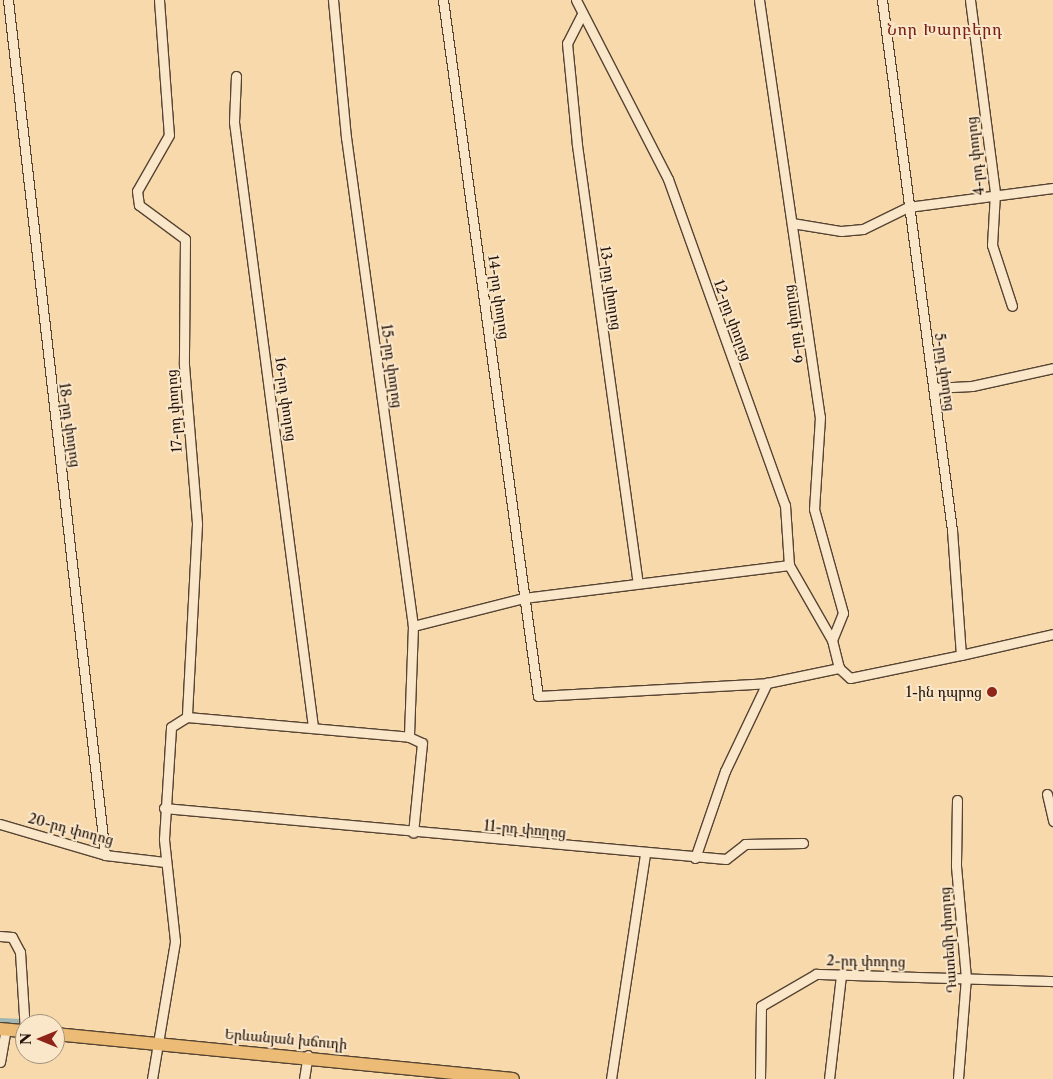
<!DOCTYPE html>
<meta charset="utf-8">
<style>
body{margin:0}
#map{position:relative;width:1053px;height:1079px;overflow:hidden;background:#f7d9ac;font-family:"Libre Caslon Text","Noto Serif Armenian",serif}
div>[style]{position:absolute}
.canal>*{height:9px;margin:-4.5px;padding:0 4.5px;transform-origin:4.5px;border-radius:4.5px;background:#a1b7b4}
.roads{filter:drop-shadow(1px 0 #564433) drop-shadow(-1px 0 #564433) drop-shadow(0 1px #564433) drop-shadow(0 -1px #564433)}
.street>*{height:9px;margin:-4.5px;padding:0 4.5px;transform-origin:4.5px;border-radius:4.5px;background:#fae6c9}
.primary>*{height:12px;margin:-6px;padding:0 6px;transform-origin:6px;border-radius:6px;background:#ecbc76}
.dots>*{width:14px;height:14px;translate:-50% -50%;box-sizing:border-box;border:2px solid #fae6c9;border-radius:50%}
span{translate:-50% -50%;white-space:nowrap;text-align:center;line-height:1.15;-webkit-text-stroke:4px #fae6c9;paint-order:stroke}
.street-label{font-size:14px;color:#21130b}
.poi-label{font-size:14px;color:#21130b}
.right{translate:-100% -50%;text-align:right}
.quarter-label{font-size:16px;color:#7a1f14;letter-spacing:1px}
.north{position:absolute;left:15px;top:1014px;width:50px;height:50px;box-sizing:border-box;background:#fae6c9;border:1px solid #a3927d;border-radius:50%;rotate:270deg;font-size:14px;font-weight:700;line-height:20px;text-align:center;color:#21130b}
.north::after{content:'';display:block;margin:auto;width:18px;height:22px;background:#8f2418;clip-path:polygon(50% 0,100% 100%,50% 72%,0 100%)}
</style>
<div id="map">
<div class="canal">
<div style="left:0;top:1022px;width:21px;rotate:3deg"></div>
</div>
<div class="roads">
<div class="street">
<div style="left:8px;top:0;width:860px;rotate:83.53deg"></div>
<div style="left:159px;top:0;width:135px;rotate:85.8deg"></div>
<div style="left:169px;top:135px;width:64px;rotate:119.7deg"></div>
<div style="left:137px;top:191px;width:14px;rotate:82deg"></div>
<div style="left:139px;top:205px;width:57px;rotate:36.5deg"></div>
<div style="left:185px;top:239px;width:126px;rotate:90.5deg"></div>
<div style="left:184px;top:365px;width:160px;rotate:85.3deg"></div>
<div style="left:197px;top:524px;width:193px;rotate:93deg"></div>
<div style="left:333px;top:0;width:138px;rotate:84.6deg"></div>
<div style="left:346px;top:137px;width:494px;rotate:82.2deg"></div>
<div style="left:413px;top:626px;width:111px;rotate:92.1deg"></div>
<div style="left:443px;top:0;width:702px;rotate:82.23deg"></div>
<div style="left:538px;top:696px;width:229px;rotate:-3.2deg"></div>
<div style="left:767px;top:683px;width:74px;rotate:-11.8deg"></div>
<div style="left:576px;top:0;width:201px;rotate:62.8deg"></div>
<div style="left:668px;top:179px;width:346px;rotate:70.3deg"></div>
<div style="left:785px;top:505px;width:60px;rotate:86.2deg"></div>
<div style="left:789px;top:565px;width:86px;rotate:60.2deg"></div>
<div style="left:832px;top:640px;width:29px;rotate:76deg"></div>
<div style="left:839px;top:668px;width:15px;rotate:42deg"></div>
<div style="left:850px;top:678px;width:113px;rotate:-11.7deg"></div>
<div style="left:759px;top:0;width:421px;rotate:81.7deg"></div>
<div style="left:820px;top:417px;width:92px;rotate:93.7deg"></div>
<div style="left:814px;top:509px;width:108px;rotate:74.4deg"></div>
<div style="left:843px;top:613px;width:29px;rotate:112deg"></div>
<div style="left:882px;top:0;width:535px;rotate:82.48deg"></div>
<div style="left:952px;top:530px;width:125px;rotate:85.9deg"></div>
<div style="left:961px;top:655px;width:94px;rotate:-12.9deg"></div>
<div style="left:970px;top:0;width:195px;rotate:82.6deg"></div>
<div style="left:995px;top:193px;width:52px;rotate:93.3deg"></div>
<div style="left:992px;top:245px;width:64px;rotate:71.8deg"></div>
<div style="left:581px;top:16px;width:30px;rotate:117deg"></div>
<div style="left:567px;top:43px;width:102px;rotate:84.4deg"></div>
<div style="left:577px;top:145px;width:442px;rotate:82.1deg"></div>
<div style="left:236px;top:76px;width:46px;rotate:92.5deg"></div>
<div style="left:234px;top:122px;width:610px;rotate:82.56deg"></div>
<div style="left:792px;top:223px;width:50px;rotate:9.3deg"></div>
<div style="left:841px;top:231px;width:22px;rotate:-5deg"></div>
<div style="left:863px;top:229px;width:50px;rotate:-26.1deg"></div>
<div style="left:908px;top:207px;width:146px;rotate:-7.5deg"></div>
<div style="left:933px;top:388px;width:39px;rotate:-3deg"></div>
<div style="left:972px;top:386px;width:83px;rotate:-12.5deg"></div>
<div style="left:413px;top:626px;width:114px;rotate:-14.2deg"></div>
<div style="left:524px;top:598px;width:267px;rotate:-7.1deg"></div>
<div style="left:187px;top:717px;width:223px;rotate:5.1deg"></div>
<div style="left:409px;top:737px;width:14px;rotate:25deg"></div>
<div style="left:422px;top:743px;width:90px;rotate:95.7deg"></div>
<div style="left:1047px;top:794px;width:28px;rotate:77deg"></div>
<div style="left:957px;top:800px;width:66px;rotate:90.9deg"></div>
<div style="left:956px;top:866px;width:111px;rotate:84.9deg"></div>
<div style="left:966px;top:977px;width:102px;rotate:94.5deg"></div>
<div style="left:164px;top:808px;width:564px;rotate:5.19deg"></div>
<div style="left:726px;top:859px;width:24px;rotate:-38deg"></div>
<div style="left:745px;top:844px;width:58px;rotate:-1deg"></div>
<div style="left:0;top:824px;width:109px;rotate:16.4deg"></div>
<div style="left:105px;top:855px;width:60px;rotate:6.7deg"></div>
<div style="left:695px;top:858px;width:92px;rotate:-71deg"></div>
<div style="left:725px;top:771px;width:98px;rotate:-64.5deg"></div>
<div style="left:0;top:936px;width:12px;rotate:5deg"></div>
<div style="left:12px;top:937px;width:17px;rotate:62deg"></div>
<div style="left:20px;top:952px;width:79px;rotate:86.4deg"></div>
<div style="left:0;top:1062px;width:34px;rotate:-80deg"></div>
<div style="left:152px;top:1079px;width:140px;rotate:-80.5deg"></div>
<div style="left:175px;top:941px;width:103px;rotate:-96.2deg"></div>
<div style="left:164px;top:839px;width:112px;rotate:-86.4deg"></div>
<div style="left:171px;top:727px;width:19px;rotate:-32deg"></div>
<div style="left:304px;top:1079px;width:24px;rotate:-81deg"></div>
<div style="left:611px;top:1079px;width:229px;rotate:-81.4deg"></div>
<div style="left:760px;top:1079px;width:73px;rotate:-89.2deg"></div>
<div style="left:761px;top:1006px;width:64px;rotate:-30.2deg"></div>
<div style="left:816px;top:974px;width:237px;rotate:1.7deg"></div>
<div style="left:829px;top:1079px;width:105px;rotate:-83.4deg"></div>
</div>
<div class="primary">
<div style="left:0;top:1029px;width:25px;rotate:5deg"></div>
<div style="left:55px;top:1034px;width:460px;rotate:5.6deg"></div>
</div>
</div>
<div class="dots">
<div style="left:992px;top:692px;background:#8f2418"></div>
</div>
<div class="street-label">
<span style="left:975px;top:156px;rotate:-96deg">4-րդ փողոց</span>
<span style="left:611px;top:288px;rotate:82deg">13-րդ փողոց</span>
<span style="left:499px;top:297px;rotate:82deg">14-րդ փողոց</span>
<span style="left:733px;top:320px;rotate:70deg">12-րդ փողոց</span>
<span style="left:793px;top:324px;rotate:-97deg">6-րդ փողոց</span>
<span style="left:392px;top:366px;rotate:82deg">15-րդ փողոց</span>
<span style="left:945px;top:372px;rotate:82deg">5-րդ փողոց</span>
<span style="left:286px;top:399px;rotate:82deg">16-րդ փողոց</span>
<span style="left:174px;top:411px;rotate:-94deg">17-րդ փողոց</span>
<span style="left:70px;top:425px;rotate:82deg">18-րդ փողոց</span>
<span style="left:71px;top:829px;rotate:15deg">20-րդ փողոց</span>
<span style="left:525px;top:829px;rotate:5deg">11-րդ փողոց</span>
<span style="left:948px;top:940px;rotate:-94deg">Դատեմի փողոց</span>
<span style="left:866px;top:961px;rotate:1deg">2-րդ փողոց</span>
<span style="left:286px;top:1039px;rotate:5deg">Երևանյան խճուղի</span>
</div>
<div class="poi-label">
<span class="right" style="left:982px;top:692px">1-ին դպրոց</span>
</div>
<div class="quarter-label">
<span style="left:945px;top:29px">Նոր Խարբերդ</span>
</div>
<div class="north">N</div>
</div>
